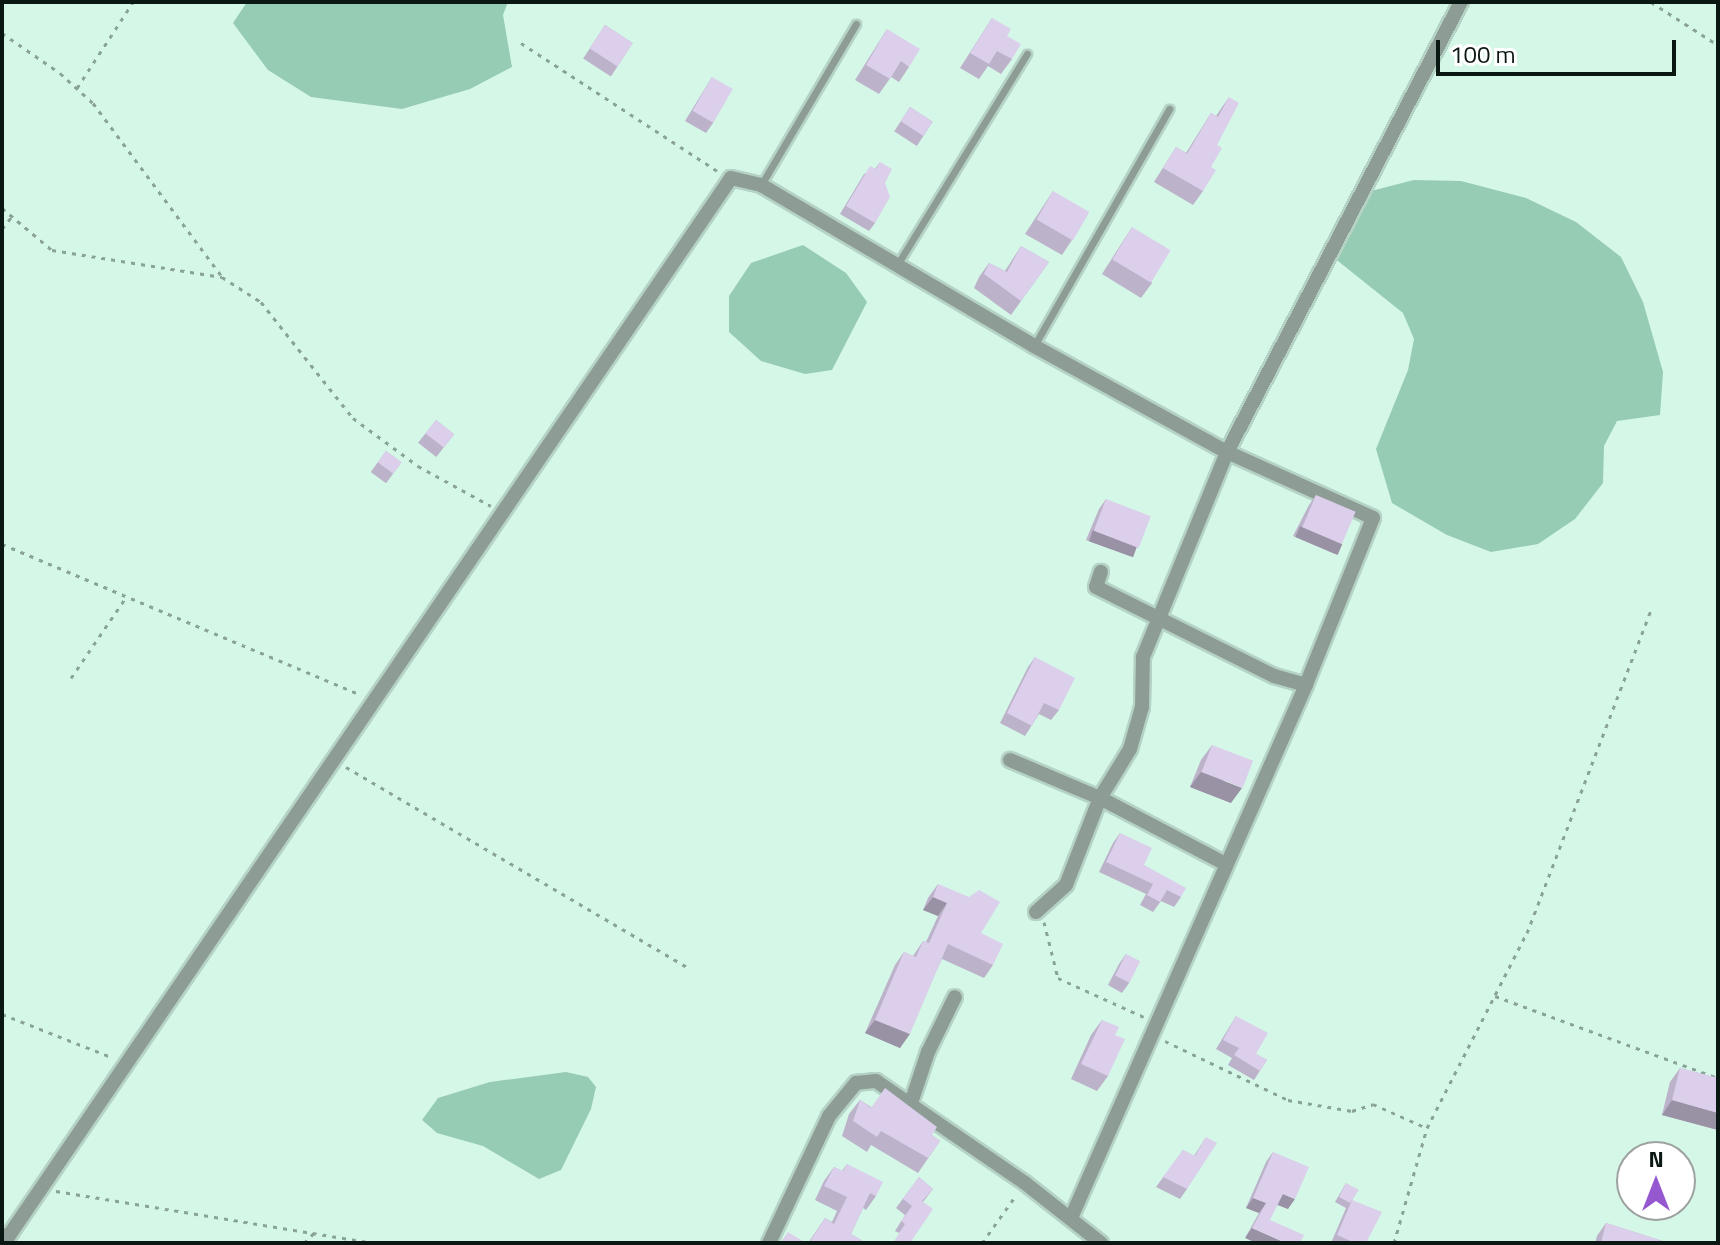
<!DOCTYPE html>
<style>
body{margin:0}
#map{position:relative;width:1720px;height:1245px;overflow:hidden;background:#d5f7e7;font-family:"Titillium Web",sans-serif}
div>[style]{position:absolute}
.green>*{inset:0;background:#96cbb4}
.path>*{height:3px;margin-top:-1.5px;transform-origin:0;background:repeating-linear-gradient(90deg,#89a397 0 4px,transparent 0 10px)}
.roads{filter:drop-shadow(2px 0 #b5d3c5) drop-shadow(-2px 0 #b5d3c5) drop-shadow(0 2px #b5d3c5) drop-shadow(0 -2px #b5d3c5)}
.service>*{height:7px;margin:-3.5px;padding:0 3.5px;transform-origin:3.5px;border-radius:3.5px;background:#8e9c96}
.minor>*{height:14px;margin:-7px;padding:0 7px;transform-origin:7px;border-radius:7px;background:#8e9c96}
.wall>*{inset:0;background:#bcb2ca;transform-origin:0 0}
.shaded-wall>*{inset:0;background:#9991a4;transform-origin:0 0}
.building>*{inset:0;background:#dbcfeb;transform-origin:0 0}
span{translate:-50% -50%;white-space:nowrap;text-align:center;line-height:1.15;-webkit-text-stroke:7px #fff;paint-order:stroke}
.frame{position:absolute;inset:0;border:4px solid #0b1712;pointer-events:none}
.north{position:absolute;left:1616px;top:1141px;width:80px;height:80px;box-sizing:border-box;background:#fff;border:2px solid #9da2a0;border-radius:50%;rotate:0deg;font-size:22px;font-weight:700;line-height:32px;text-align:center;color:#0b1712}
.north::after{content:'';display:block;margin:auto;width:28px;height:36px;background:#9658cf;clip-path:polygon(50% 0,100% 100%,50% 72%,0 100%)}
.scale{position:absolute;left:1436px;top:40px;width:240px;height:36px;box-sizing:border-box;border:4px solid #0b1712;border-top:0;padding-left:10px;font-size:24px;line-height:28px;white-space:nowrap;color:#0b1712;-webkit-text-stroke:6px #fff;paint-order:stroke}
</style>
<div id="map">
<div class="green">
<div style="clip-path:polygon(247px 2px,508px 2px,503px 15px,512px 67px,470px 89px,402px 109px,311px 97px,268px 70px,233px 23px)"></div>
<div style="clip-path:polygon(1414px 180px,1461px 181px,1526px 198px,1576px 222px,1621px 257px,1643px 302px,1663px 372px,1660px 415px,1617px 421px,1604px 446px,1603px 483px,1575px 519px,1538px 544px,1491px 552px,1447px 535px,1392px 503px,1376px 449px,1408px 370px,1414px 339px,1403px 313px,1333px 257px,1367px 192px)"></div>
<div style="clip-path:polygon(803px 245px,846px 273px,867px 302px,832px 370px,805px 374px,761px 361px,729px 332px,729px 296px,751px 263px)"></div>
<div style="clip-path:polygon(566px 1072px,588px 1077px,596px 1087px,591px 1109px,561px 1170px,539px 1179px,483px 1146px,437px 1133px,422px 1120px,438px 1098px,490px 1082px)"></div>
</div>
<div class="path">
<div style="left:1651px;top:2px;width:80px;rotate:32.7deg"></div>
<div style="left:2px;top:33px;width:70px;rotate:34.6deg"></div>
<div style="left:60px;top:73px;width:45px;rotate:42.3deg"></div>
<div style="left:93px;top:103px;width:217px;rotate:53.4deg"></div>
<div style="left:521px;top:43px;width:234px;rotate:33.1deg"></div>
<div style="left:77px;top:88px;width:103px;rotate:-56.9deg"></div>
<div style="left:2px;top:208px;width:65px;rotate:40deg"></div>
<div style="left:52px;top:250px;width:172px;rotate:9deg"></div>
<div style="left:222px;top:277px;width:46px;rotate:32.7deg"></div>
<div style="left:261px;top:302px;width:148px;rotate:51.6deg"></div>
<div style="left:353px;top:418px;width:81px;rotate:36.4deg"></div>
<div style="left:418px;top:466px;width:83px;rotate:28.7deg"></div>
<div style="left:2px;top:229px;width:16px;rotate:-52deg"></div>
<div style="left:2px;top:544px;width:390px;rotate:22.8deg"></div>
<div style="left:71px;top:678px;width:99px;rotate:-55.7deg"></div>
<div style="left:346px;top:767px;width:397px;rotate:30.4deg"></div>
<div style="left:1044px;top:922px;width:58px;rotate:76deg"></div>
<div style="left:1058px;top:978px;width:94px;rotate:24.4deg"></div>
<div style="left:1495px;top:996px;width:238px;rotate:20.2deg"></div>
<div style="left:2px;top:1014px;width:117px;rotate:21.5deg"></div>
<div style="left:1165px;top:1041px;width:136px;rotate:25.6deg"></div>
<div style="left:1288px;top:1100px;width:65px;rotate:9.8deg"></div>
<div style="left:1352px;top:1111px;width:22px;rotate:-18deg"></div>
<div style="left:1373px;top:1104px;width:59px;rotate:24deg"></div>
<div style="left:56px;top:1191px;width:322px;rotate:9.3deg"></div>
<div style="left:304px;top:1243px;width:14px;rotate:-45deg"></div>
<div style="left:982px;top:1243px;width:60px;rotate:-54.5deg"></div>
<div style="left:1394px;top:1243px;width:120px;rotate:-74deg"></div>
<div style="left:1427px;top:1128px;width:219px;rotate:-62.9deg"></div>
<div style="left:1527px;top:933px;width:349px;rotate:-69deg"></div>
</div>
<div class="roads">
<div class="service">
<div style="left:761px;top:185px;width:187px;rotate:-59.5deg"></div>
<div style="left:897px;top:265px;width:248px;rotate:-58.4deg"></div>
<div style="left:1034px;top:346px;width:273px;rotate:-60.3deg"></div>
</div>
<div class="minor">
<div style="left:1010px;top:760px;width:98px;rotate:22.9deg"></div>
<div style="left:1100px;top:798px;width:140px;rotate:27.7deg"></div>
<div style="left:1036px;top:912px;width:40px;rotate:-42deg"></div>
<div style="left:1066px;top:885px;width:93px;rotate:-68.7deg"></div>
<div style="left:1100px;top:798px;width:57px;rotate:-58.5deg"></div>
<div style="left:1130px;top:749px;width:44px;rotate:-74.1deg"></div>
<div style="left:1142px;top:707px;width:50px;rotate:-88.9deg"></div>
<div style="left:1143px;top:657px;width:222px;rotate:-67.7deg"></div>
<div style="left:1227px;top:452px;width:507px;rotate:-62.53deg"></div>
<div style="left:911px;top:1103px;width:54px;rotate:-71.6deg"></div>
<div style="left:928px;top:1052px;width:61px;rotate:-63.9deg"></div>
<div style="left:1071px;top:1218px;width:583px;rotate:-66.21deg"></div>
<div style="left:2px;top:1235px;width:6px;rotate:18deg"></div>
<div style="left:8px;top:1237px;width:1282px;rotate:-55.68deg"></div>
<div style="left:731px;top:178px;width:31px;rotate:13deg"></div>
<div style="left:761px;top:185px;width:317px;rotate:30.5deg"></div>
<div style="left:1034px;top:346px;width:220px;rotate:28.8deg"></div>
<div style="left:1227px;top:452px;width:160px;rotate:24.3deg"></div>
<div style="left:1373px;top:518px;width:180px;rotate:111.9deg"></div>
<div style="left:1306px;top:685px;width:33px;rotate:-164deg"></div>
<div style="left:1274px;top:676px;width:199px;rotate:-153.4deg"></div>
<div style="left:1096px;top:587px;width:16px;rotate:-72deg"></div>
<div style="left:769px;top:1243px;width:140px;rotate:-64.7deg"></div>
<div style="left:829px;top:1116px;width:43px;rotate:-50.7deg"></div>
<div style="left:856px;top:1083px;width:20px;rotate:-6deg"></div>
<div style="left:876px;top:1081px;width:181px;rotate:34.4deg"></div>
<div style="left:1025px;top:1183px;width:97px;rotate:38.3deg"></div>
</div>
</div>
<div class="wall">
<div style="clip-path:polygon(992px 18px,1007px 36px,1012px 59px,1001px 74px,988px 66px,979px 79px,960px 68px)"></div>
<div style="left:605px;top:25px;width:33px;height:40px;rotate:33deg"></div>
<div style="clip-path:polygon(887px 29px,909px 67px,899px 82px,891px 77px,879px 94px,855px 80px)"></div>
<div style="clip-path:polygon(712px 77px,713px 123px,706px 133px,685px 121px)"></div>
<div style="clip-path:polygon(1229px 97px,1217px 145px,1203px 191px,1193px 205px,1154px 182px,1176px 147px,1186px 153px,1211px 113px,1216px 116px)"></div>
<div style="left:910px;top:107px;width:27px;height:29px;rotate:33deg"></div>
<div style="clip-path:polygon(880px 162px,885px 183px,875px 223px,869px 231px,840px 214px,864px 174px,875px 169px)"></div>
<div style="clip-path:polygon(1053px 191px,1072px 240px,1062px 255px,1025px 234px)"></div>
<div style="clip-path:polygon(1132px 227px,1152px 283px,1141px 298px,1102px 274px)"></div>
<div style="clip-path:polygon(1021px 246px,1049px 262px,1011px 315px,974px 288px,979px 277px,989px 263px,1005px 271px)"></div>
<div style="left:436px;top:420px;width:23px;height:29px;rotate:38deg"></div>
<div style="left:386px;top:451px;width:19px;height:26px;rotate:36deg"></div>
<div style="clip-path:polygon(1316px 495px,1335px 554px,1293px 536px,1309px 505px)"></div>
<div style="clip-path:polygon(1106px 499px,1137px 546px,1130px 556px,1086px 540px,1099px 509px)"></div>
<div style="clip-path:polygon(1035px 657px,1059px 710px,1051px 720px,1039px 714px,1025px 736px,1000px 723px,1028px 667px)"></div>
<div style="clip-path:polygon(1212px 745px,1231px 803px,1190px 787px,1201px 760px)"></div>
<div style="clip-path:polygon(1120px 833px,1144px 865px,1181px 897px,1174px 907px,1161px 901px,1153px 912px,1140px 905px,1146px 894px,1099px 872px,1113px 843px)"></div>
<div style="clip-path:polygon(938px 884px,981px 933px,993px 965px,984px 978px,942px 959px,900px 1048px,865px 1033px,895px 965px,904px 952px,913px 956px,923px 941px,926px 942px,938px 916px,923px 910px,928px 898px)"></div>
<div style="clip-path:polygon(1126px 954px,1129px 983px,1122px 993px,1108px 985px,1119px 964px)"></div>
<div style="clip-path:polygon(1236px 1016px,1256px 1054px,1267px 1060px,1254px 1080px,1228px 1065px,1232px 1058px,1216px 1049px)"></div>
<div style="clip-path:polygon(1102px 1020px,1115px 1035px,1108px 1076px,1097px 1091px,1071px 1079px,1091px 1035px)"></div>
<div style="clip-path:polygon(1680px 1068px,1718px 1078px,1718px 1130px,1662px 1115px,1670px 1082px)"></div>
<div style="clip-path:polygon(860px 1100px,871px 1107px,932px 1135px,940px 1141px,918px 1173px,871px 1145px,867px 1152px,842px 1136px,849px 1114px)"></div>
<div style="clip-path:polygon(1206px 1137px,1187px 1189px,1180px 1199px,1156px 1187px,1183px 1150px,1194px 1156px)"></div>
<div style="clip-path:polygon(1273px 1152px,1288px 1209px,1277px 1205px,1245px 1238px,1259px 1213px,1246px 1208px,1266px 1162px)"></div>
<div style="clip-path:polygon(847px 1164px,876px 1196px,866px 1210px,863px 1208px,851px 1234px,866px 1243px,808px 1243px,825px 1218px,832px 1222px,837px 1211px,815px 1200px,824px 1181px,834px 1167px,842px 1171px)"></div>
<div style="clip-path:polygon(919px 1177px,933px 1189px,899px 1233px,895px 1231px,905px 1215px,896px 1208px)"></div>
<div style="clip-path:polygon(1346px 1183px,1353px 1201px,1366px 1243px,1331px 1243px,1346px 1208px,1335px 1202px)"></div>
<div style="clip-path:polygon(1606px 1223px,1669px 1243px,1595px 1243px,1597px 1236px)"></div>
</div>
<div class="shaded-wall">
<div style="left:1300px;top:526px;width:46px;height:12px;rotate:23deg"></div>
<div style="left:1093px;top:530px;width:47px;height:12px;rotate:20deg"></div>
<div style="clip-path:polygon(1201px 772px,1242px 788px,1231px 803px,1190px 787px)"></div>
<div style="clip-path:polygon(933px 897px,947px 903px,938px 916px,923px 910px)"></div>
<div style="clip-path:polygon(875px 1020px,910px 1034px,900px 1048px,865px 1033px)"></div>
<div style="clip-path:polygon(1672px 1100px,1718px 1113px,1718px 1130px,1662px 1115px)"></div>
<div style="clip-path:polygon(1283px 1194px,1295px 1199px,1288px 1209px,1276px 1204px)"></div>
<div style="clip-path:polygon(1253px 1198px,1266px 1203px,1259px 1213px,1246px 1208px)"></div>
<div style="clip-path:polygon(1252px 1228px,1286px 1243px,1256px 1243px,1245px 1238px)"></div>
</div>
<div class="building">
<div style="clip-path:polygon(992px 18px,1011px 29px,1007px 36px,1021px 44px,1012px 59px,997px 51px,989px 64px,970px 53px)"></div>
<div style="left:605px;top:25px;width:33px;height:28px;rotate:33deg"></div>
<div style="clip-path:polygon(887px 29px,920px 49px,909px 67px,901px 61px,890px 79px,866px 65px)"></div>
<div style="left:712px;top:77px;width:24px;height:39px;rotate:30deg"></div>
<div style="clip-path:polygon(1229px 97px,1239px 103px,1217px 145px,1222px 148px,1211px 167px,1216px 170px,1203px 191px,1163px 168px,1176px 147px,1187px 154px,1211px 113px,1218px 117px)"></div>
<div style="left:910px;top:107px;width:27px;height:17px;rotate:33deg"></div>
<div style="clip-path:polygon(880px 162px,892px 169px,885px 183px,890px 197px,875px 223px,846px 206px,870px 166px,876px 169px)"></div>
<div style="left:1053px;top:191px;width:42px;height:33px;rotate:30deg"></div>
<div style="left:1132px;top:227px;width:45px;height:38px;rotate:31deg"></div>
<div style="clip-path:polygon(1021px 246px,1049px 262px,1021px 301px,984px 274px,989px 263px,1007px 272px)"></div>
<div style="left:436px;top:420px;width:23px;height:17px;rotate:38deg"></div>
<div style="left:386px;top:451px;width:19px;height:14px;rotate:36deg"></div>
<div style="left:1316px;top:495px;width:43px;height:35px;rotate:23deg"></div>
<div style="left:1106px;top:499px;width:48px;height:34px;rotate:21deg"></div>
<div style="clip-path:polygon(1035px 657px,1075px 678px,1059px 710px,1044px 703px,1032px 726px,1007px 713px)"></div>
<div style="left:1212px;top:745px;width:44px;height:29px;rotate:21deg"></div>
<div style="clip-path:polygon(1120px 833px,1152px 848px,1144px 865px,1186px 888px,1181px 897px,1167px 890px,1160px 902px,1147px 895px,1153px 884px,1106px 862px)"></div>
<div style="clip-path:polygon(938px 884px,969px 897px,979px 890px,1000px 902px,981px 933px,1003px 944px,993px 965px,948px 944px,910px 1034px,875px 1020px,904px 952px,916px 957px,923px 941px,929px 943px,947px 903px,933px 897px)"></div>
<div style="left:1126px;top:954px;width:16px;height:24px;rotate:27deg"></div>
<div style="clip-path:polygon(1236px 1016px,1268px 1033px,1256px 1054px,1267px 1060px,1260px 1071px,1234px 1055px,1239px 1048px,1223px 1040px)"></div>
<div style="clip-path:polygon(1102px 1020px,1119px 1027px,1115px 1035px,1125px 1039px,1108px 1076px,1081px 1064px)"></div>
<div style="clip-path:polygon(1680px 1068px,1718px 1078px,1718px 1113px,1672px 1100px)"></div>
<div style="clip-path:polygon(885px 1088px,937px 1127px,932px 1135px,940px 1141px,928px 1158px,881px 1131px,877px 1137px,853px 1121px,860px 1100px,871px 1108px)"></div>
<div style="clip-path:polygon(1206px 1137px,1217px 1143px,1187px 1189px,1163px 1177px,1183px 1150px,1195px 1156px)"></div>
<div style="clip-path:polygon(1273px 1152px,1309px 1167px,1295px 1199px,1283px 1194px,1270px 1220px,1304px 1235px,1300px 1243px,1286px 1243px,1252px 1228px,1266px 1203px,1253px 1198px)"></div>
<div style="clip-path:polygon(847px 1164px,883px 1182px,876px 1196px,870px 1193px,851px 1234px,866px 1243px,809px 1243px,825px 1218px,834px 1224px,847px 1197px,824px 1186px,834px 1167px,843px 1171px)"></div>
<div style="clip-path:polygon(919px 1177px,933px 1189px,922px 1201px,933px 1209px,910px 1243px,893px 1243px,905px 1224px,901px 1221px,912px 1206px,903px 1199px)"></div>
<div style="clip-path:polygon(1346px 1183px,1359px 1190px,1350px 1203px,1339px 1197px)"></div>
<div style="clip-path:polygon(1352px 1200px,1382px 1212px,1366px 1243px,1355px 1243px,1337px 1235px)"></div>
<div style="clip-path:polygon(1606px 1223px,1669px 1243px,1601px 1243px)"></div>
<div style="clip-path:polygon(788px 1232px,806px 1243px,783px 1243px,781px 1242px)"></div>
</div>
<div class="frame"></div>
<div class="north">N</div>
<div class="scale">100 m</div>
</div>
